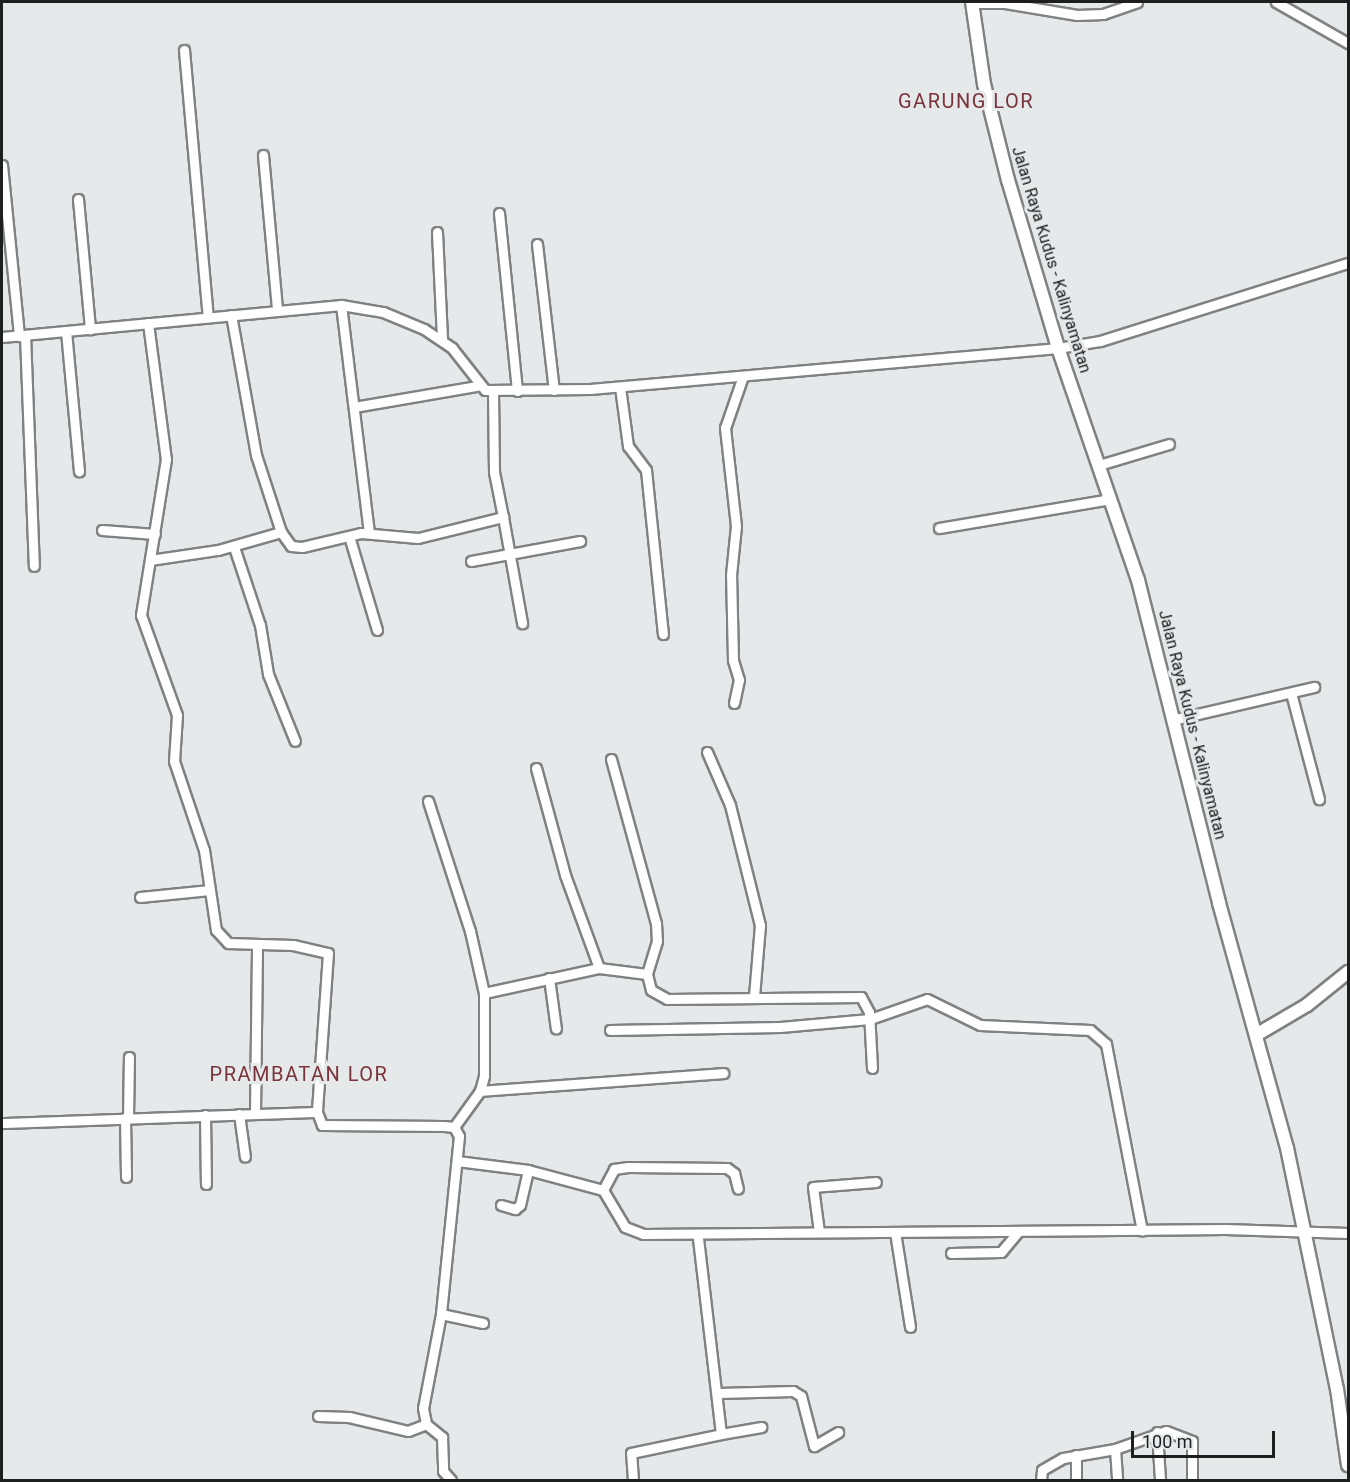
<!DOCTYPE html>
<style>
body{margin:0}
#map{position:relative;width:1350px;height:1482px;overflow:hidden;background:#e6e9ea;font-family:Roboto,sans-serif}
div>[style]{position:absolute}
.roads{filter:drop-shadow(2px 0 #808183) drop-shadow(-2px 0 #808183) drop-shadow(0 2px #808183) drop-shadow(0 -2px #808183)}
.street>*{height:9px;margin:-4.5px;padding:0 4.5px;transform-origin:4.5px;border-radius:4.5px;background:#fff}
.secondary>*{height:12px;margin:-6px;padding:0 6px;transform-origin:6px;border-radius:6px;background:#fff}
span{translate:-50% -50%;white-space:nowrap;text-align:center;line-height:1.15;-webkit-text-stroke:6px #e6e9ea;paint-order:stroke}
.street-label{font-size:16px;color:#1d1e1e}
.quarter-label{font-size:20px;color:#7a333b;letter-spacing:1.5px}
.frame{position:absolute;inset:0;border:3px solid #1d1e1e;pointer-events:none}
.scale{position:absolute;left:1131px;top:1431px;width:144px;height:27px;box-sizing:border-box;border:3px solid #1d1e1e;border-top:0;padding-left:8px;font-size:18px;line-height:21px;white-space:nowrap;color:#1d1e1e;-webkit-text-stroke:4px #e6e9ea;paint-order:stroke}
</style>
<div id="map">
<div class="roads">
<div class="street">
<div style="left:1276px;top:2px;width:83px;rotate:29.7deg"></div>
<div style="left:973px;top:3px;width:32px"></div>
<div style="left:1005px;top:3px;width:73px;rotate:9.5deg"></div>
<div style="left:1077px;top:15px;width:26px;rotate:-2deg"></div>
<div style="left:1103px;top:14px;width:36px;rotate:-19deg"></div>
<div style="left:184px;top:50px;width:268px;rotate:84.9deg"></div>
<div style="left:263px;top:155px;width:156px;rotate:84.8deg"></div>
<div style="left:2px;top:165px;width:172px;rotate:84.3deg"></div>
<div style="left:78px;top:199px;width:131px;rotate:84.7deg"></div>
<div style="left:499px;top:213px;width:179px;rotate:84.2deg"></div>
<div style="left:437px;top:232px;width:108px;rotate:87.3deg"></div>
<div style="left:537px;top:244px;width:147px;rotate:83.4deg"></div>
<div style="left:341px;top:305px;width:230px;rotate:83deg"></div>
<div style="left:148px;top:323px;width:137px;rotate:82.5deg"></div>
<div style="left:166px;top:459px;width:158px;rotate:99.1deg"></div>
<div style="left:141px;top:615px;width:106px;rotate:70.2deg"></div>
<div style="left:177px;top:715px;width:46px;rotate:93.7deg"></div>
<div style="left:174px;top:761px;width:94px;rotate:71.4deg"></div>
<div style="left:204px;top:850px;width:81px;rotate:81.5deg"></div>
<div style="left:216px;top:930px;width:18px;rotate:47deg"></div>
<div style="left:228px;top:943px;width:65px;rotate:1.8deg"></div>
<div style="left:293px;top:945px;width:36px;rotate:13deg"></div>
<div style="left:328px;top:953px;width:159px;rotate:94deg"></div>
<div style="left:317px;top:1112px;width:14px;rotate:69deg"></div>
<div style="left:322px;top:1125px;width:122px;rotate:0.5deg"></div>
<div style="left:444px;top:1126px;width:10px;rotate:6deg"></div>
<div style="left:454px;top:1127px;width:10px;rotate:61deg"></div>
<div style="left:459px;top:1136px;width:179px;rotate:95.8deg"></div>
<div style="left:441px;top:1314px;width:96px;rotate:100.8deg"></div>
<div style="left:423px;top:1408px;width:16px;rotate:79deg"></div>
<div style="left:426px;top:1424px;width:21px;rotate:39deg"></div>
<div style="left:442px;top:1437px;width:34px;rotate:88deg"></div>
<div style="left:443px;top:1471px;width:12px;rotate:48deg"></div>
<div style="left:66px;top:331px;width:141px;rotate:84.7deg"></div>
<div style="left:25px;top:335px;width:231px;rotate:87.8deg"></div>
<div style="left:2px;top:337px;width:341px;rotate:-5.4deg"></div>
<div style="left:341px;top:305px;width:43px;rotate:9.5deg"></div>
<div style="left:383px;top:312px;width:44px;rotate:22.5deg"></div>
<div style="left:424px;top:329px;width:34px;rotate:34deg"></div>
<div style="left:452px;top:348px;width:53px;rotate:51.8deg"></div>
<div style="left:485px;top:390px;width:105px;rotate:-0.5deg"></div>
<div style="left:590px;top:389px;width:470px;rotate:-5deg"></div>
<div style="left:1058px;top:348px;width:43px;rotate:-9.5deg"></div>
<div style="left:1100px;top:341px;width:260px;rotate:-17.5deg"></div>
<div style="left:620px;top:387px;width:60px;rotate:82.3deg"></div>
<div style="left:628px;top:446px;width:30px;rotate:53deg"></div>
<div style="left:646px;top:470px;width:165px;rotate:84.1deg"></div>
<div style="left:354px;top:407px;width:125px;rotate:-9.7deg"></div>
<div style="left:1099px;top:465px;width:73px;rotate:-16.7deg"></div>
<div style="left:503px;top:517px;width:108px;rotate:79.8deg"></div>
<div style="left:939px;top:528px;width:174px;rotate:-9.6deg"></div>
<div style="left:102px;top:530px;width:53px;rotate:4.3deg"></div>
<div style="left:281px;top:532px;width:17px;rotate:54deg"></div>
<div style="left:291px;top:546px;width:11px;rotate:5deg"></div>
<div style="left:302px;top:547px;width:61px;rotate:-13.3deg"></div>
<div style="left:361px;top:533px;width:57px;rotate:5deg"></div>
<div style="left:418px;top:538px;width:88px;rotate:-13.9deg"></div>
<div style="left:503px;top:517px;width:46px;rotate:-101.3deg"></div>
<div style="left:494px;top:472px;width:80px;rotate:-90.7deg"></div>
<div style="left:349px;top:536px;width:98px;rotate:73.4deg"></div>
<div style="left:234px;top:547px;width:82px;rotate:71.6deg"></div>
<div style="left:260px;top:625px;width:50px;rotate:80.7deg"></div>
<div style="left:268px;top:674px;width:72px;rotate:68.1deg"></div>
<div style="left:150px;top:560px;width:69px;rotate:-8.4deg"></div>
<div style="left:218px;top:550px;width:66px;rotate:-15.9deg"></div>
<div style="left:281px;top:532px;width:81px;rotate:-108deg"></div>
<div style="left:256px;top:455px;width:142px;rotate:-100.1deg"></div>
<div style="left:471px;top:561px;width:111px;rotate:-10.4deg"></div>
<div style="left:1291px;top:693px;width:110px;rotate:75.2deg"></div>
<div style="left:734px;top:703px;width:24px;rotate:-78deg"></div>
<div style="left:739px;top:680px;width:21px;rotate:-107deg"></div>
<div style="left:733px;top:660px;width:85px;rotate:-91.3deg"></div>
<div style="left:731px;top:575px;width:49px;rotate:-84.2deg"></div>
<div style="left:736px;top:526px;width:99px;rotate:-96.4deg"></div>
<div style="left:725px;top:428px;width:55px;rotate:-70.9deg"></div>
<div style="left:1176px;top:719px;width:142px;rotate:-13.1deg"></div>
<div style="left:707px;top:752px;width:58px;rotate:66.5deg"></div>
<div style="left:730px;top:805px;width:124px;rotate:76deg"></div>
<div style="left:760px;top:925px;width:71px;rotate:94.8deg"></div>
<div style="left:611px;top:759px;width:170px;rotate:74.7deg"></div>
<div style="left:656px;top:923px;width:18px;rotate:87deg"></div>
<div style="left:657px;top:941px;width:34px;rotate:107deg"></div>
<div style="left:647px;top:974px;width:16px;rotate:76deg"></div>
<div style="left:651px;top:990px;width:18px;rotate:29deg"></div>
<div style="left:667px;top:999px;width:194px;rotate:-0.6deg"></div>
<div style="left:861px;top:997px;width:17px;rotate:62deg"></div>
<div style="left:869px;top:1012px;width:56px;rotate:86.9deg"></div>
<div style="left:536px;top:768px;width:111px;rotate:74.8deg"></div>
<div style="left:565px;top:875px;width:99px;rotate:69.9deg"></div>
<div style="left:428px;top:801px;width:137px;rotate:72.1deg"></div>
<div style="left:470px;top:931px;width:64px;rotate:77.3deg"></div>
<div style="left:484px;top:993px;width:83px;rotate:90deg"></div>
<div style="left:484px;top:1076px;width:16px;rotate:105deg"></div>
<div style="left:480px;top:1091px;width:44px;rotate:125.8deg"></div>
<div style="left:140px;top:897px;width:70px;rotate:-5.7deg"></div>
<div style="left:549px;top:978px;width:51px;rotate:82.2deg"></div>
<div style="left:484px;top:993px;width:118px;rotate:-12.3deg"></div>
<div style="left:599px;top:968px;width:48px;rotate:7.1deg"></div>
<div style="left:610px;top:1030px;width:170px;rotate:-1deg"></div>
<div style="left:780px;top:1027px;width:90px;rotate:-5.1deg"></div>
<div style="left:870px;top:1019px;width:60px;rotate:-19.3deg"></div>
<div style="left:927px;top:999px;width:59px;rotate:26.1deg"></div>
<div style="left:980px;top:1025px;width:110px;rotate:2.6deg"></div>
<div style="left:1090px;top:1030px;width:21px;rotate:41deg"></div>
<div style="left:1106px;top:1044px;width:190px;rotate:79.1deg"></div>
<div style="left:480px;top:1091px;width:244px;rotate:-4.2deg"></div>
<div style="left:255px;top:1113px;width:167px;rotate:-89.3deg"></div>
<div style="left:239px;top:1114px;width:43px;rotate:82.1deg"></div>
<div style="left:205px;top:1115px;width:69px;rotate:89.2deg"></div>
<div style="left:125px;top:1118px;width:59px;rotate:89deg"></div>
<div style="left:128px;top:1118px;width:61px;rotate:-89.1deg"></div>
<div style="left:2px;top:1123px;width:315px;rotate:-2deg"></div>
<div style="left:457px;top:1161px;width:72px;rotate:7.2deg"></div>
<div style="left:528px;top:1170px;width:78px;rotate:14.9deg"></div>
<div style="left:603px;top:1190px;width:43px;rotate:59.3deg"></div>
<div style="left:625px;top:1227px;width:19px;rotate:21deg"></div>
<div style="left:643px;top:1234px;width:582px;rotate:-0.49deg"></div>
<div style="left:1225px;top:1229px;width:123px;rotate:1.9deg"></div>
<div style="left:603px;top:1190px;width:24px;rotate:-62deg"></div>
<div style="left:614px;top:1169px;width:14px;rotate:-8deg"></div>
<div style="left:628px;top:1167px;width:99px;rotate:0.6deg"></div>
<div style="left:727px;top:1168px;width:9px;rotate:36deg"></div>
<div style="left:734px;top:1173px;width:16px;rotate:76deg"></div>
<div style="left:501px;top:1205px;width:15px;rotate:16deg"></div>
<div style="left:515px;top:1209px;width:6px;rotate:-39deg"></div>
<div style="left:520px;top:1205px;width:36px;rotate:-77deg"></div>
<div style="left:819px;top:1232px;width:45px;rotate:-97.6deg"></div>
<div style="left:813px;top:1187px;width:63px;rotate:-4.5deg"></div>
<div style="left:895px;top:1232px;width:96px;rotate:81deg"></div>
<div style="left:951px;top:1253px;width:50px;rotate:-1.1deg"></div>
<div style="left:1001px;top:1252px;width:26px;rotate:-50deg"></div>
<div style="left:441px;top:1314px;width:43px;rotate:12.1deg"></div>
<div style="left:719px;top:1393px;width:74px;rotate:-1.5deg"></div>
<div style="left:793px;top:1391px;width:9px;rotate:32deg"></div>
<div style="left:801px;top:1396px;width:52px;rotate:75.4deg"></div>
<div style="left:814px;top:1446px;width:28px;rotate:-30deg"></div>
<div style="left:318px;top:1416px;width:31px;rotate:2deg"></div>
<div style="left:349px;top:1417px;width:61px;rotate:13.3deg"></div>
<div style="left:408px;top:1431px;width:19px;rotate:-21deg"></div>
<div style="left:1157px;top:1432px;width:48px;rotate:86.4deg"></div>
<div style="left:721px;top:1434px;width:41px;rotate:-9.9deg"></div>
<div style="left:1115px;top:1449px;width:31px;rotate:86deg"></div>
<div style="left:633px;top:1480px;width:27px;rotate:-94deg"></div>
<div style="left:631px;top:1453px;width:92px;rotate:-11.9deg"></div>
<div style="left:721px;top:1434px;width:198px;rotate:-96.7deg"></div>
<div style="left:1041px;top:1480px;width:10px;rotate:-84deg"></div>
<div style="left:1042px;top:1470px;width:24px;rotate:-30deg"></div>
<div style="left:1063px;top:1458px;width:53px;rotate:-9.8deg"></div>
<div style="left:1115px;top:1449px;width:54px;rotate:-19.4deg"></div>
<div style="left:1166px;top:1431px;width:28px;rotate:21deg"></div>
<div style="left:1192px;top:1441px;width:39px;rotate:90deg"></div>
<div style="left:1076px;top:1480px;width:25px;rotate:-90deg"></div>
</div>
<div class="secondary">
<div style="left:972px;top:2px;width:83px;rotate:81.7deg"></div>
<div style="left:984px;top:84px;width:99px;rotate:76deg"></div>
<div style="left:1008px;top:180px;width:175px;rotate:73.4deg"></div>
<div style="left:1058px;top:348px;width:245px;rotate:71deg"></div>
<div style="left:1138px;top:580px;width:333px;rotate:75.9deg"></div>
<div style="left:1219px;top:903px;width:254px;rotate:74.5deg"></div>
<div style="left:1287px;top:1148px;width:246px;rotate:78.3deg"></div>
<div style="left:1337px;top:1389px;width:77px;rotate:81.8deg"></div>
<div style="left:1256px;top:1035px;width:59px;rotate:-30.5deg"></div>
<div style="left:1307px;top:1005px;width:53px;rotate:-38.8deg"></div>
</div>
</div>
<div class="street-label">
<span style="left:1051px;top:260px;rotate:73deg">Jalan Raya Kudus - Kalinyamatan</span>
<span style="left:1192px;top:725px;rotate:76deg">Jalan Raya Kudus - Kalinyamatan</span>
</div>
<div class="quarter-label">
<span style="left:966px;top:101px">GARUNG LOR</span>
<span style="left:299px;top:1074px">PRAMBATAN LOR</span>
</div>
<div class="frame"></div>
<div class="scale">100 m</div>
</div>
